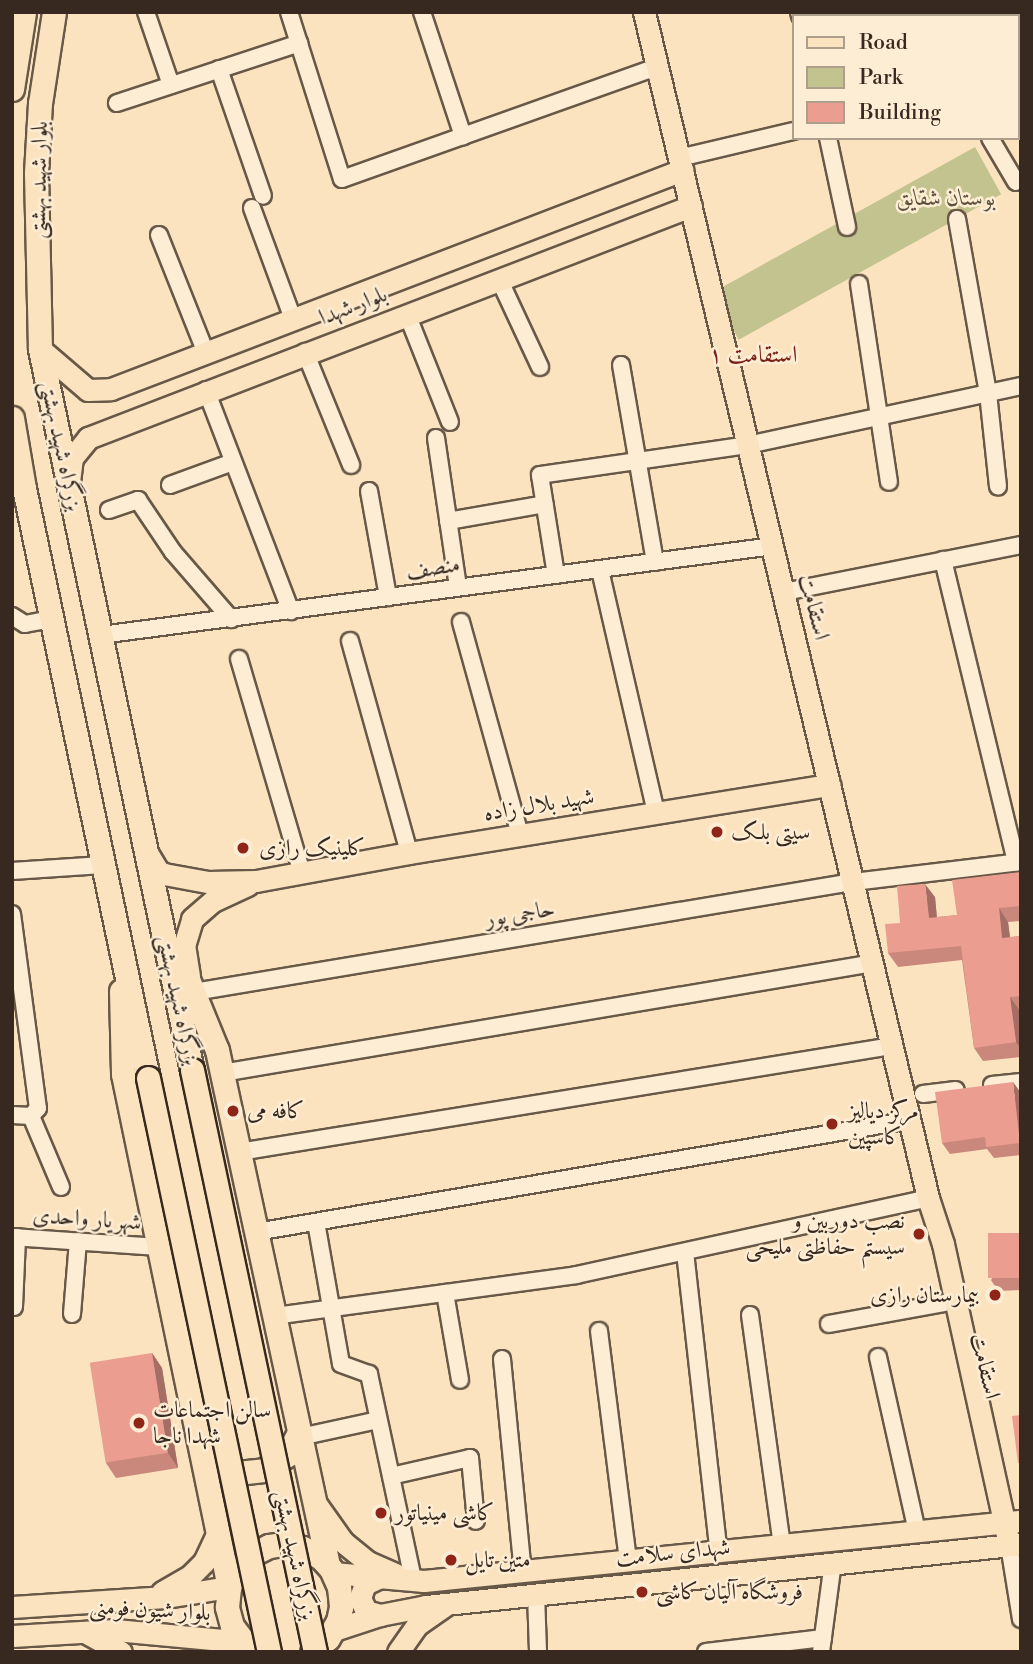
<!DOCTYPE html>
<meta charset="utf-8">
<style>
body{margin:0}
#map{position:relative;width:1033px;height:1664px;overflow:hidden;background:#fce3bf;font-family:"Libre Bodoni",Amiri,serif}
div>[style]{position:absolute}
.green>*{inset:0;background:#c3c38f;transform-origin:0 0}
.roads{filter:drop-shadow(2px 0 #685847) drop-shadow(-2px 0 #685847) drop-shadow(0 2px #685847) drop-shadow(0 -2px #685847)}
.minor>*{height:16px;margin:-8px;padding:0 8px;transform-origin:8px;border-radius:8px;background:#fdedd5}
.major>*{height:21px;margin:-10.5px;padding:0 10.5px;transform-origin:10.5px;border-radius:10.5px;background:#fce3bf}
.highway>*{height:23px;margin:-11.5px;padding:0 11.5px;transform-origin:11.5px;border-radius:11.5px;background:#fce3bf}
.bridges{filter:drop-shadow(2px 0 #37291f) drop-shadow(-2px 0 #37291f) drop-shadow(0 2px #37291f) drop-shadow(0 -2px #37291f)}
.highway-bridge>*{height:23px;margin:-11.5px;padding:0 11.5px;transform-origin:11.5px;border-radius:11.5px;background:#fce3bf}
.wall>*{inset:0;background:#ca877c}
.shaded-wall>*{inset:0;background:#a46e65}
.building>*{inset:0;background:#eb9d90;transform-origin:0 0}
.dots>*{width:19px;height:19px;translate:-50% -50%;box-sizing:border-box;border:4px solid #fdedd5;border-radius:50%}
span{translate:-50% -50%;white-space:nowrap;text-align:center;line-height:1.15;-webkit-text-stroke:5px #fdedd5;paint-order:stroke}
.street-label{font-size:23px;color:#37291f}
.park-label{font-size:23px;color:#5a503b;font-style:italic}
.poi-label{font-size:23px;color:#37291f}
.left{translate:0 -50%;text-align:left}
.right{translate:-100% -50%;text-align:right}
.neighbourhood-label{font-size:24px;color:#7a1f14}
.frame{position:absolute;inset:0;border:14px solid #37291f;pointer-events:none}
.legend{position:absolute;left:792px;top:14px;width:228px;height:126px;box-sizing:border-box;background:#fdedd5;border:2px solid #ae9f8c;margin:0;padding:9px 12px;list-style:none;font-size:21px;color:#37291f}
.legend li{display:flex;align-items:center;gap:14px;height:35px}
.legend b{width:35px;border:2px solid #ae9f8c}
</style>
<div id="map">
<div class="green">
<div style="left:975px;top:147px;width:54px;height:300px;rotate:61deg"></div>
</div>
<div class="roads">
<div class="minor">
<div style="left:146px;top:12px;width:77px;rotate:71.1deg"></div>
<div style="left:289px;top:12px;width:175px;rotate:72.4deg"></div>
<div style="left:342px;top:179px;width:334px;rotate:-19.6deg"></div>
<div style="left:422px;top:12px;width:131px;rotate:71.7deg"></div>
<div style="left:799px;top:12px;width:4px;rotate:76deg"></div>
<div style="left:942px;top:12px;width:4px;rotate:76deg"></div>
<div style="left:219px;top:69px;width:134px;rotate:70.9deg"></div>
<div style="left:1017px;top:72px;width:4px;rotate:-14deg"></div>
<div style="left:117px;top:103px;width:192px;rotate:-18.2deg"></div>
<div style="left:828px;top:138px;width:91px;rotate:77.9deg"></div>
<div style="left:990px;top:138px;width:51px;rotate:59.4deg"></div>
<div style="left:679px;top:158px;width:117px;rotate:-13.3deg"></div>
<div style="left:252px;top:208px;width:118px;rotate:69.7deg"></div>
<div style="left:957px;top:219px;width:177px;rotate:79.9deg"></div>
<div style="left:988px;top:393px;width:94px;rotate:83.9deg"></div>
<div style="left:159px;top:235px;width:127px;rotate:68.3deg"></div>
<div style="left:499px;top:279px;width:97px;rotate:65deg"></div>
<div style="left:859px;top:284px;width:200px;rotate:81.4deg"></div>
<div style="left:407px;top:314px;width:116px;rotate:68.3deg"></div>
<div style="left:305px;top:352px;width:122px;rotate:67.8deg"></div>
<div style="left:621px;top:365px;width:200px;rotate:80.2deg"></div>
<div style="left:206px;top:390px;width:237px;rotate:69deg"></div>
<div style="left:436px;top:438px;width:151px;rotate:81.6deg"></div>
<div style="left:170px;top:485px;width:67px;rotate:-20.1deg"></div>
<div style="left:369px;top:491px;width:108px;rotate:79.8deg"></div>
<div style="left:109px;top:510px;width:31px;rotate:-19deg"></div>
<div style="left:138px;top:500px;width:63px;rotate:56.1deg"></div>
<div style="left:173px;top:552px;width:89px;rotate:49.1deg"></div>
<div style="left:448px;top:521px;width:98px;rotate:-9.9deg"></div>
<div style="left:943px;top:560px;width:311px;rotate:76.4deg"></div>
<div style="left:600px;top:570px;width:249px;rotate:77deg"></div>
<div style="left:556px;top:575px;width:101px;rotate:-99.1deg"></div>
<div style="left:540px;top:475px;width:210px;rotate:-8.2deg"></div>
<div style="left:748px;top:445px;width:279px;rotate:-12.2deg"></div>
<div style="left:784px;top:592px;width:242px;rotate:-11.2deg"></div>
<div style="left:12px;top:616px;width:15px;rotate:32deg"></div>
<div style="left:25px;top:624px;width:26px;rotate:-11deg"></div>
<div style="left:461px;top:622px;width:221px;rotate:74.5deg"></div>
<div style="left:101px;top:635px;width:678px;rotate:-7.54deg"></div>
<div style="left:350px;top:641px;width:220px;rotate:74.4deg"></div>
<div style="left:239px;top:659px;width:223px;rotate:73.6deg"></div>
<div style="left:12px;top:871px;width:91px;rotate:-3.8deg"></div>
<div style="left:12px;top:914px;width:196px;rotate:82.4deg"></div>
<div style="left:38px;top:1108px;width:11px;rotate:131deg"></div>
<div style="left:31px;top:1116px;width:19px;rotate:-177deg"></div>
<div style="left:194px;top:992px;width:668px;rotate:-9.48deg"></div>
<div style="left:853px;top:882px;width:169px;rotate:-6.8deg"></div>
<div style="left:222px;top:1073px;width:660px;rotate:-9.59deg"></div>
<div style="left:992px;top:1085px;width:29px;rotate:-6deg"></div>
<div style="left:923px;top:1094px;width:33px;rotate:-7deg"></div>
<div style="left:31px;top:1116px;width:77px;rotate:67.1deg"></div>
<div style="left:239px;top:1152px;width:662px;rotate:-9.22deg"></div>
<div style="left:316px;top:1222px;width:144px;rotate:80deg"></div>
<div style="left:341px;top:1364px;width:30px;rotate:20deg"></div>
<div style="left:369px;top:1374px;width:211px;rotate:77.9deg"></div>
<div style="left:256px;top:1232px;width:664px;rotate:-9.72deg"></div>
<div style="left:12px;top:1237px;width:147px;rotate:3.9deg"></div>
<div style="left:685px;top:1252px;width:303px;rotate:83.6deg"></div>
<div style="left:445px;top:1293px;width:88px;rotate:80.2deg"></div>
<div style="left:14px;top:1307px;width:70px;rotate:-87.5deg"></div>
<div style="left:72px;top:1314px;width:73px;rotate:-85.3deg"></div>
<div style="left:750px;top:1315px;width:233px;rotate:82.1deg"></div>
<div style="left:274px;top:1316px;width:305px;rotate:-7.7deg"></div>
<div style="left:576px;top:1275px;width:360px;rotate:-12.3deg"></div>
<div style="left:829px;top:1324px;width:117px;rotate:-10.3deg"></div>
<div style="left:599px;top:1331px;width:233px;rotate:82.8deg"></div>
<div style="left:878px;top:1357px;width:179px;rotate:77.4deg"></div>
<div style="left:502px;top:1359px;width:215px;rotate:84.4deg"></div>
<div style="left:300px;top:1437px;width:80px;rotate:-12.3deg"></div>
<div style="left:391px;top:1476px;width:81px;rotate:-12.8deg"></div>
<div style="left:470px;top:1458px;width:63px;rotate:84.6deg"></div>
<div style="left:1009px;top:1545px;width:75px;rotate:80.8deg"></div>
<div style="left:536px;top:1594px;width:58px;rotate:88deg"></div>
<div style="left:706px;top:1652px;width:118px;rotate:-6.8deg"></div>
<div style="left:821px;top:1652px;width:91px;rotate:-82.4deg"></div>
</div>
<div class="major">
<div style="left:644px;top:12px;width:1220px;rotate:76.53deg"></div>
<div style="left:928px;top:1198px;width:48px;rotate:71.9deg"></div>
<div style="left:943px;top:1244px;width:308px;rotate:77.6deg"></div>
<div style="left:40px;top:349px;width:63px;rotate:40.5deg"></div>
<div style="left:88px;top:390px;width:23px;rotate:-2deg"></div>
<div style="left:111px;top:389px;width:612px;rotate:-20.98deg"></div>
<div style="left:69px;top:482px;width:24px;rotate:-83deg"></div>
<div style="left:72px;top:458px;width:26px;rotate:-51deg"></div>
<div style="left:88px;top:438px;width:646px;rotate:-21.04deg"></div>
<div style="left:146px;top:851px;width:23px;rotate:59deg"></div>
<div style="left:158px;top:871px;width:7px;rotate:27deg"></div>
<div style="left:164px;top:874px;width:45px;rotate:10.3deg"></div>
<div style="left:208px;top:882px;width:48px;rotate:-1.2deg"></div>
<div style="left:256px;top:881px;width:156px;rotate:-10.4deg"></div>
<div style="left:409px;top:853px;width:426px;rotate:-9.2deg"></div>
<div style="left:189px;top:976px;width:30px;rotate:-99deg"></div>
<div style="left:184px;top:946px;width:28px;rotate:-73deg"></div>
<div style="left:192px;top:919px;width:28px;rotate:-41deg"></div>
<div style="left:213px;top:901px;width:38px;rotate:-25deg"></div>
<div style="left:314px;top:1501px;width:50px;rotate:54.7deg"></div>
<div style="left:343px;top:1542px;width:32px;rotate:39deg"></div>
<div style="left:368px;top:1562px;width:30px;rotate:24deg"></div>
<div style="left:333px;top:1573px;width:91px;rotate:5deg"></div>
<div style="left:424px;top:1581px;width:598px;rotate:-5.76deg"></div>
<div style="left:378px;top:1578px;width:14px;rotate:155deg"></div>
<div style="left:365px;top:1584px;width:15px;rotate:110deg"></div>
<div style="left:360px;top:1598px;width:14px;rotate:65deg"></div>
<div style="left:366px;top:1611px;width:15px;rotate:16deg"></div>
<div style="left:162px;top:1592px;width:34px;rotate:-30deg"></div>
<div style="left:191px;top:1575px;width:18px;rotate:-45deg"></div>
<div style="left:204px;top:1562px;width:33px;rotate:-65deg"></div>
<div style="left:12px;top:1607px;width:154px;rotate:-3.7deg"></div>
<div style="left:166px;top:1597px;width:64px;rotate:-9deg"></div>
<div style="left:334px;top:1630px;width:48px;rotate:-18.1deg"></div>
<div style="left:380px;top:1615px;width:47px;rotate:-11.1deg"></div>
<div style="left:426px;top:1606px;width:598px;rotate:-5.95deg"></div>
<div style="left:85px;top:1632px;width:41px;rotate:29.1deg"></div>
<div style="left:12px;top:1636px;width:103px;rotate:-3.3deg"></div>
<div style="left:115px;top:1630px;width:130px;rotate:5.3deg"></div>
<div style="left:398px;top:1652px;width:33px;rotate:-55deg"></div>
<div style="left:417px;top:1625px;width:35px;rotate:-35deg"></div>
</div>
<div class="highway">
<div style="left:54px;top:12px;width:92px;rotate:98.7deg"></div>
<div style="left:40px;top:103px;width:70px;rotate:93.3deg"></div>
<div style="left:36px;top:173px;width:176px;rotate:88.7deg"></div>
<div style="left:40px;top:349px;width:737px;rotate:78.1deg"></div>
<div style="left:12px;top:89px;width:78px;rotate:-81.1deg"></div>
<div style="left:12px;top:418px;width:71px;rotate:80.3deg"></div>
<div style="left:24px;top:488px;width:603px;rotate:78.13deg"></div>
<div style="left:179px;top:957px;width:100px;rotate:67.8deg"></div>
<div style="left:217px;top:1050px;width:527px;rotate:77.84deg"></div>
<div style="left:121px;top:991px;width:83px;rotate:88.6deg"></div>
<div style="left:123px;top:1074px;width:524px;rotate:78.33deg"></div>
<div style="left:215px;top:1464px;width:24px;rotate:22deg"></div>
<div style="left:237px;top:1473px;width:27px;rotate:-6deg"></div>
<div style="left:264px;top:1470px;width:27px;rotate:-33deg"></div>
<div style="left:287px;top:1455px;width:26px;rotate:-62deg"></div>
<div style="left:257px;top:1652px;width:16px;rotate:-142deg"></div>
<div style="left:244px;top:1642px;width:20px;rotate:-127deg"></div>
<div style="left:232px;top:1626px;width:20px;rotate:-105deg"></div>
<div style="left:227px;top:1607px;width:20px;rotate:-84deg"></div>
<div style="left:229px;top:1587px;width:20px;rotate:-66deg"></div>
<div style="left:237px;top:1569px;width:20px;rotate:-45deg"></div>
<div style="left:251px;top:1555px;width:20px;rotate:-27deg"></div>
<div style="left:269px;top:1546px;width:15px;rotate:-8deg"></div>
<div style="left:284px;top:1544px;width:19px;rotate:12deg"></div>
<div style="left:303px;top:1548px;width:21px;rotate:29deg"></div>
<div style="left:321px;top:1558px;width:15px;rotate:48deg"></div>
<div style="left:331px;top:1569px;width:20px;rotate:66deg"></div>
<div style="left:339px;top:1587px;width:20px;rotate:84deg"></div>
<div style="left:341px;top:1607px;width:14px;rotate:102deg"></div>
<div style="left:338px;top:1621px;width:20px;rotate:120deg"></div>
<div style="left:328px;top:1638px;width:21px;rotate:139deg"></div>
</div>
</div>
<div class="bridges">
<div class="highway-bridge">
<div style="left:192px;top:1070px;width:595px;rotate:78.07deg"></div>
<div style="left:148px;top:1078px;width:587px;rotate:78.1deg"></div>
</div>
</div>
<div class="wall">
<div style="clip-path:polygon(1021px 872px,1021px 921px,1008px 922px,1010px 937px,1021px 936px,1021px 1010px,1020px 1011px,1021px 1019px,1021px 1057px,983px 1061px,974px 1048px,962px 960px,898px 967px,888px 953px,900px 923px,935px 897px,937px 917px,957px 915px)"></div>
<div style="clip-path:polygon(1021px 1093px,1021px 1155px,994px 1158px,987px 1149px,950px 1154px,942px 1143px)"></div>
<div style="clip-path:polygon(1021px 1233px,1021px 1290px,998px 1291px,991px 1280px)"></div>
<div style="clip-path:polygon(152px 1353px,162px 1368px,178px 1468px,116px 1478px,106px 1463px)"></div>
</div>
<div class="shaded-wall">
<div style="clip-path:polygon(925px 884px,935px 897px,938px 932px,929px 918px)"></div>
<div style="clip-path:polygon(999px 908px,1008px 922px,1012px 952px,1002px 938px)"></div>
<div style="clip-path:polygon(1010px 997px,1020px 1011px,1021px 1019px,1021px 1049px,1016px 1042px)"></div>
<div style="clip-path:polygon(1013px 1082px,1021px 1093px,1021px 1145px,1020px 1143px)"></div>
<div style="clip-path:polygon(152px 1353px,162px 1368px,178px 1468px,168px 1453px)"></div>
</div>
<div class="building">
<div style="clip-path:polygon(1021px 872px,1021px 906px,999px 908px,1002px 938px,1021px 936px,1021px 996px,1010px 997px,1016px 1042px,974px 1048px,961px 946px,888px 953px,885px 924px,900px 923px,897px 886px,925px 884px,929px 918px,957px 915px,952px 880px)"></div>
<div style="clip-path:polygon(1013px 1082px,1020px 1143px,986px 1147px,985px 1137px,942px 1143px,935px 1092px)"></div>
<div style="left:1021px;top:1233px;width:45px;height:33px;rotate:90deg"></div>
<div style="left:152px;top:1353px;width:101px;height:63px;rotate:81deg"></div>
<div style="clip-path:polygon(1021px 1415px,1021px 1463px,1018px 1463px,1012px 1416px)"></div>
</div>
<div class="dots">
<div style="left:717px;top:832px;background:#8f2418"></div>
<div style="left:243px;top:848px;background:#8f2418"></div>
<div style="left:233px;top:1111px;background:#8f2418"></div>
<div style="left:832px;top:1124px;background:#8f2418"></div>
<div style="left:919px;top:1234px;background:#8f2418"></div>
<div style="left:995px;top:1295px;background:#8f2418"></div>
<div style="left:139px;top:1423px;background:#8f2418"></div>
<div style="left:381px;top:1513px;background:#8f2418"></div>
<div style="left:451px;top:1560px;background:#8f2418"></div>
<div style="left:642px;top:1592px;background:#8f2418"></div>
</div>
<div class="street-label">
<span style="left:39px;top:180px;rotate:-89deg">بلوار شهید بهشتی</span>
<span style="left:353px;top:306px;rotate:-21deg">بلوار شهدا</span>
<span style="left:61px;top:446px;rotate:78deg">بزرگراه شهید بهشتی</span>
<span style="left:433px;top:568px;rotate:-8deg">منصف</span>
<span style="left:814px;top:607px;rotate:76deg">استقامت</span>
<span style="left:539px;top:805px;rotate:-9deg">شهید بلال زاده</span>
<span style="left:520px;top:914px;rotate:-9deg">حاجی پور</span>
<span style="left:178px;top:1000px;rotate:78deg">بزرگراه شهید بهشتی</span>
<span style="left:87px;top:1219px;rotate:4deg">شهریار واحدی</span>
<span style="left:985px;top:1366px;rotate:77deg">استقامت</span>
<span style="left:673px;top:1553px;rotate:-6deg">شهدای سلامت</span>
<span style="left:295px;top:1555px;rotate:78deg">بزرگراه شهید بهشتی</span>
<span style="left:150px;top:1610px;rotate:3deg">بلوار شیون فومنی</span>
</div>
<div class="park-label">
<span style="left:946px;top:198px">بوستان شقایق</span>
</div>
<div class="poi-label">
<span class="left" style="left:731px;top:832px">سیتی بلک</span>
<span class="left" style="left:259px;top:848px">کلینیک رازی</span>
<span class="left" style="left:247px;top:1111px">کافه می</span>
<span class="left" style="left:848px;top:1124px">مرکز دیالیز<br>کاسپین</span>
<span class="right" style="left:905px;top:1234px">نصب دوربین و<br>سیستم حفاظتی ملیحی</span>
<span class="right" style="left:979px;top:1295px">بیمارستان رازی</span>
<span class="left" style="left:153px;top:1423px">سالن اجتماعات<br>شهدا ناجا</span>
<span class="left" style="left:395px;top:1513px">کاشی مینیاتور</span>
<span class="left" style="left:465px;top:1560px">متین تایل</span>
<span class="left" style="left:656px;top:1592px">فروشگاه آلیان کاشی</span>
</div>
<div class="neighbourhood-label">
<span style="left:753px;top:356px">استقامت ۱</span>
</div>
<div class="frame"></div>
<ul class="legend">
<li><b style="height:9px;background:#fce3bf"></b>Road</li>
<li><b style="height:19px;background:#c3c38f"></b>Park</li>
<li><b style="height:19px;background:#eb9d90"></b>Building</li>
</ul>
</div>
